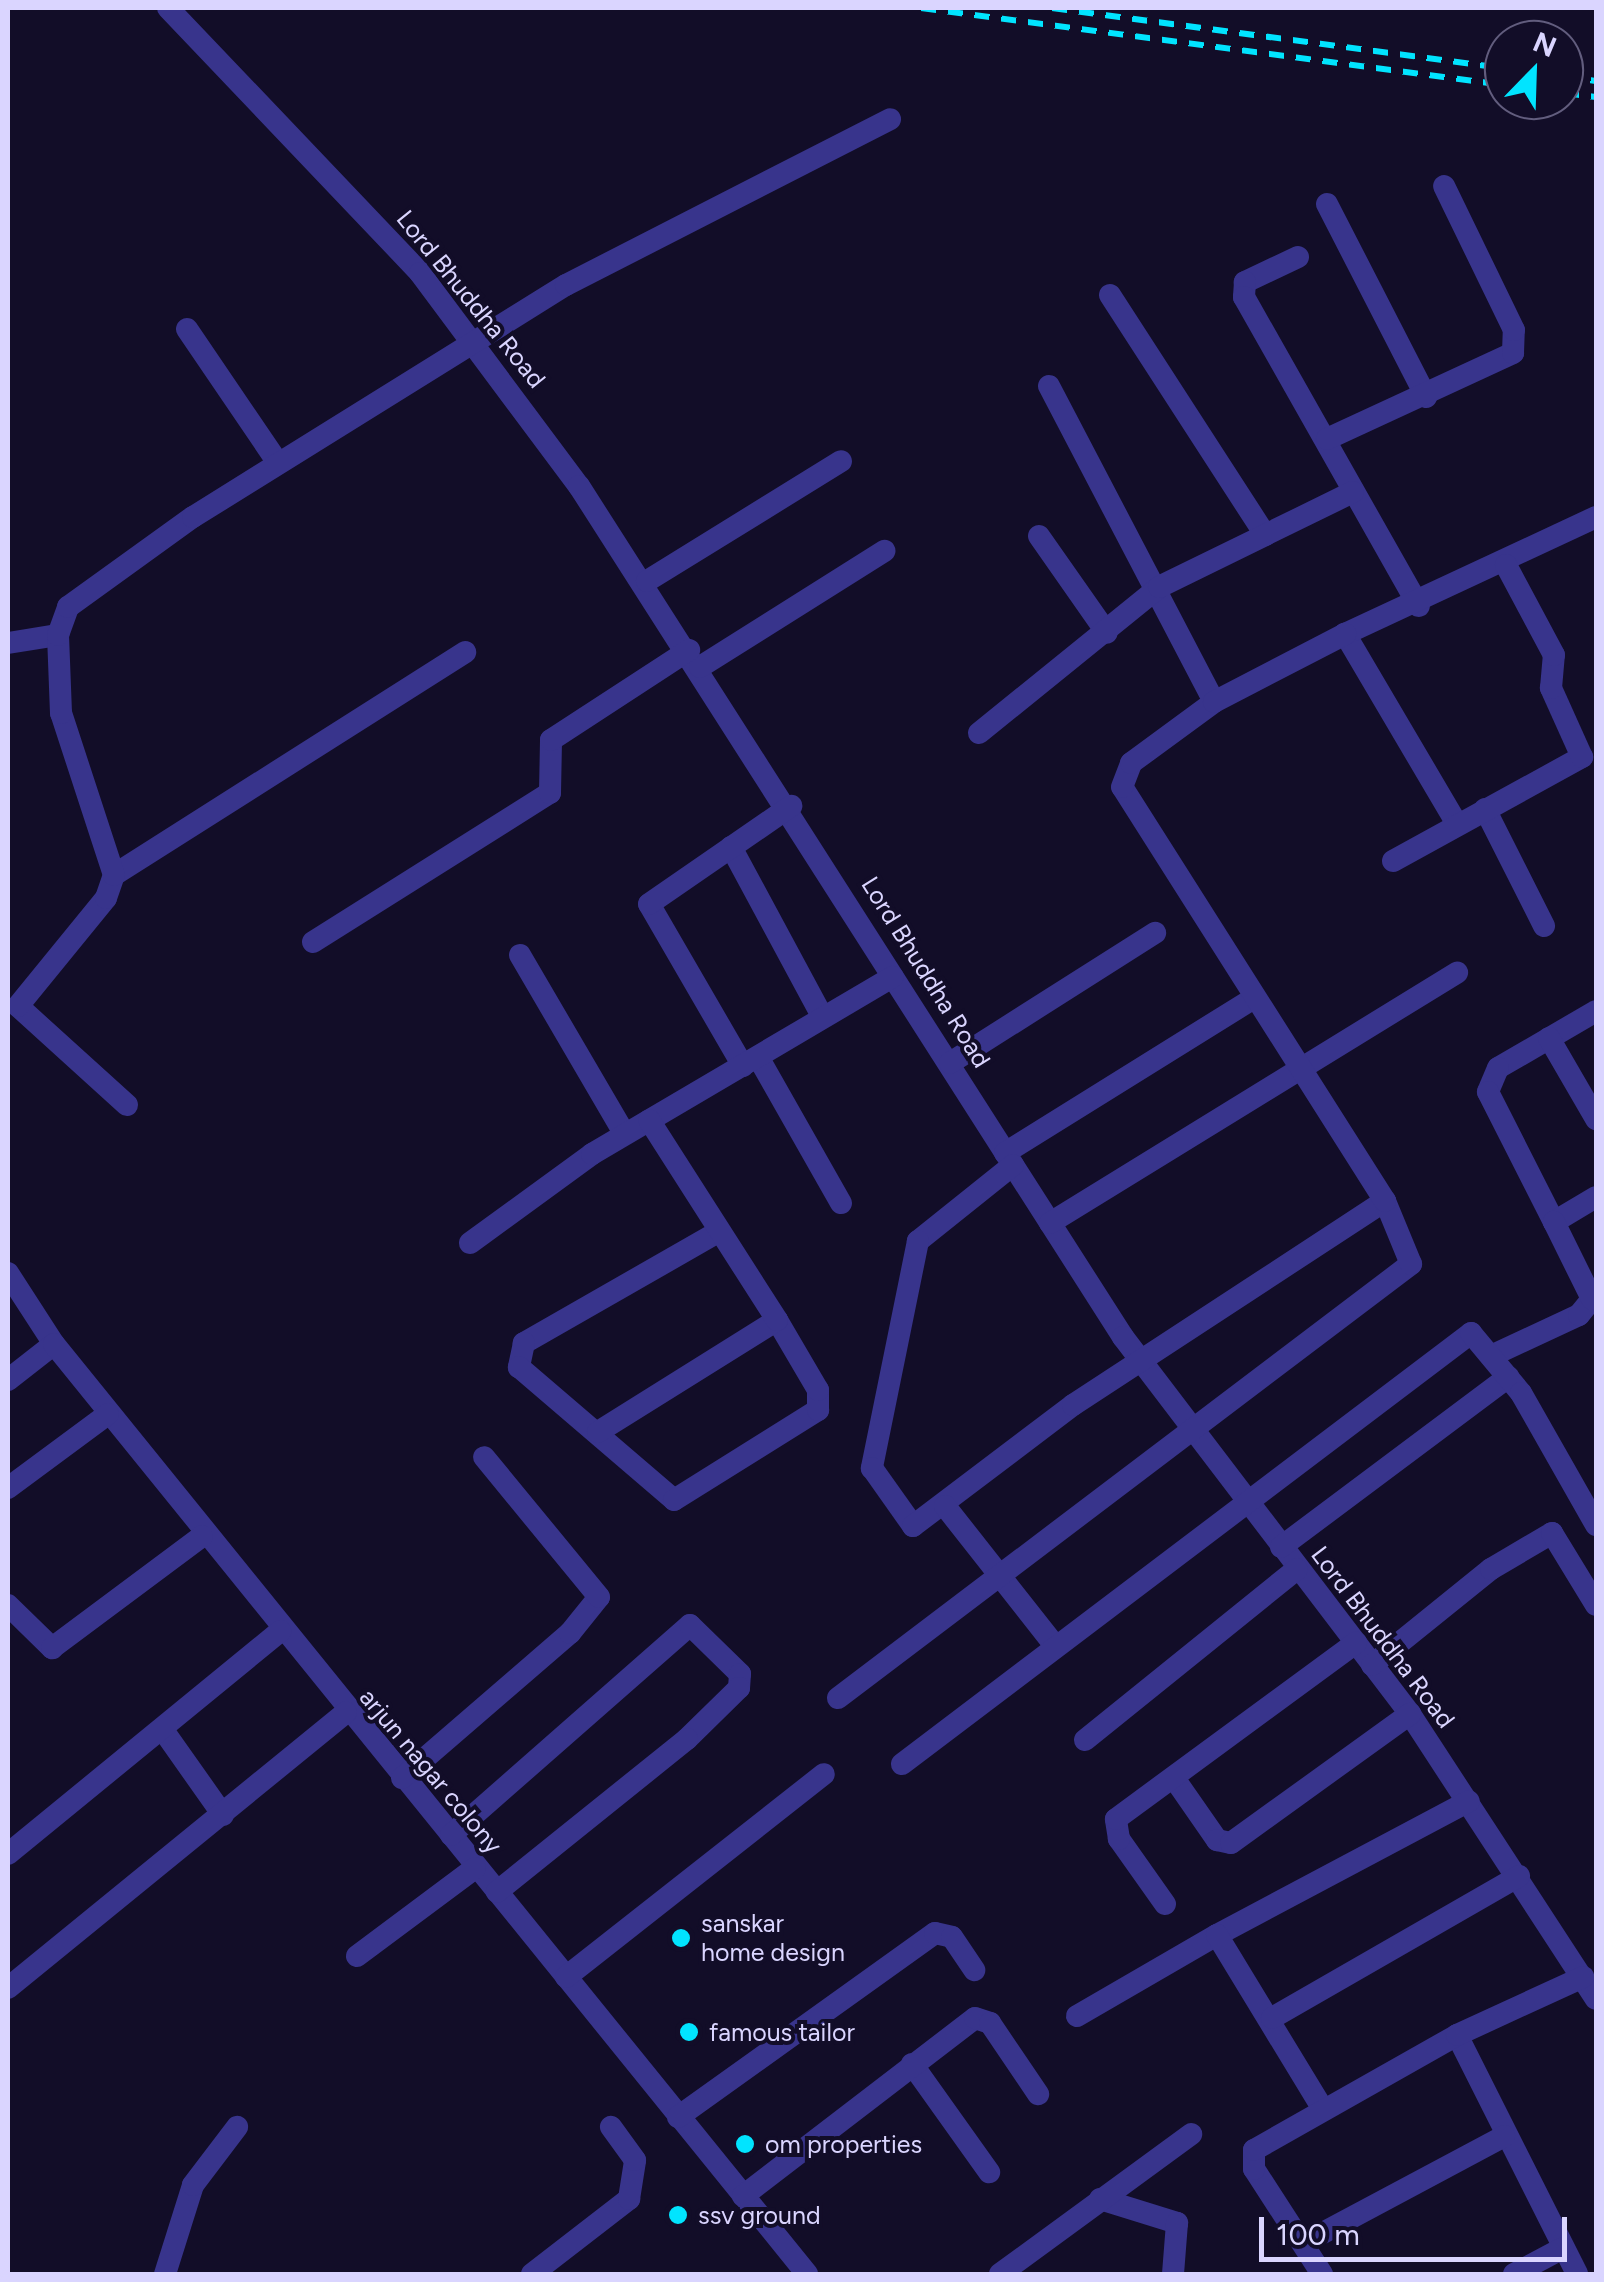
<!DOCTYPE html>
<style>
body{margin:0}
#map{position:relative;width:1604px;height:2282px;overflow:hidden;background:#120d28;font-family:Figtree,sans-serif}
div>[style]{position:absolute}
.minor>*{height:22px;margin:-11px;padding:0 11px;transform-origin:11px;border-radius:11px;background:#38348c}
.rail>*{height:6px;margin-top:-3px;transform-origin:0;background:repeating-linear-gradient(90deg,#01e4ff 0 15px,transparent 0 27px)}
.dots>*{width:28px;height:28px;translate:-50% -50%;box-sizing:border-box;border:5px solid #120d28;border-radius:50%}
span{translate:-50% -50%;white-space:nowrap;text-align:center;line-height:1.15;-webkit-text-stroke:8px #120d28;paint-order:stroke}
.street-label{font-size:25px;color:#dad5ff}
.poi-label{font-size:25px;color:#dad5ff}
.left{translate:0 -50%;text-align:left}
.frame{position:absolute;inset:0;border:10px solid #dad5ff;pointer-events:none}
.north{position:absolute;left:1484px;top:20px;width:100px;height:100px;box-sizing:border-box;background:#120d28;border:2px solid #625d7e;border-radius:50%;rotate:23deg;font-size:28px;font-weight:700;line-height:40px;text-align:center;color:#dad5ff}
.north::after{content:'';display:block;margin:auto;width:35px;height:45px;background:#01e4ff;clip-path:polygon(50% 0,100% 100%,50% 72%,0 100%)}
.scale{position:absolute;left:1259px;top:2217px;width:308px;height:45px;box-sizing:border-box;border:5px solid #dad5ff;border-top:0;padding-left:12px;font-size:30px;line-height:35px;white-space:nowrap;color:#dad5ff;-webkit-text-stroke:8px #120d28;paint-order:stroke}
</style>
<div id="map">
<div class="minor">
<div style="left:168px;top:8px;width:366px;rotate:46.4deg"></div>
<div style="left:420px;top:273px;width:266px;rotate:53.3deg"></div>
<div style="left:579px;top:486px;width:1010px;rotate:57.41deg"></div>
<div style="left:1123px;top:1337px;width:474px;rotate:52.7deg"></div>
<div style="left:1410px;top:1714px;width:340px;rotate:56.9deg"></div>
<div style="left:1327px;top:204px;width:217px;rotate:62.8deg"></div>
<div style="left:1298px;top:257px;width:59px;rotate:154.7deg"></div>
<div style="left:1245px;top:282px;width:15px;rotate:94deg"></div>
<div style="left:1244px;top:297px;width:355px;rotate:60.5deg"></div>
<div style="left:1110px;top:295px;width:286px;rotate:57.1deg"></div>
<div style="left:187px;top:329px;width:162px;rotate:55.8deg"></div>
<div style="left:1049px;top:386px;width:356px;rotate:62.4deg"></div>
<div style="left:1327px;top:439px;width:205px;rotate:-24.8deg"></div>
<div style="left:1513px;top:353px;width:23px;rotate:-88deg"></div>
<div style="left:1514px;top:330px;width:160px;rotate:-115.9deg"></div>
<div style="left:1039px;top:536px;width:118px;rotate:55deg"></div>
<div style="left:647px;top:581px;width:228px;rotate:-31.7deg"></div>
<div style="left:8px;top:643px;width:51px;rotate:-9.1deg"></div>
<div style="left:700px;top:667px;width:218px;rotate:-32.2deg"></div>
<div style="left:979px;top:733px;width:232px;rotate:-39deg"></div>
<div style="left:1159px;top:587px;width:216px;rotate:-26.1deg"></div>
<div style="left:1485px;top:809px;width:131px;rotate:63.2deg"></div>
<div style="left:1457px;top:824px;width:221px;rotate:-120.5deg"></div>
<div style="left:1345px;top:634px;width:277px;rotate:-25deg"></div>
<div style="left:731px;top:847px;width:192px;rotate:61.7deg"></div>
<div style="left:1393px;top:861px;width:216px;rotate:-28.8deg"></div>
<div style="left:1582px;top:757px;width:76px;rotate:-114.2deg"></div>
<div style="left:1551px;top:688px;width:33px;rotate:-85deg"></div>
<div style="left:1554px;top:655px;width:102px;rotate:-118.1deg"></div>
<div style="left:114px;top:875px;width:416px;rotate:-32.4deg"></div>
<div style="left:313px;top:942px;width:280px;rotate:-32.2deg"></div>
<div style="left:550px;top:793px;width:53px;rotate:-88.9deg"></div>
<div style="left:551px;top:740px;width:165px;rotate:-33.1deg"></div>
<div style="left:520px;top:955px;width:206px;rotate:59.7deg"></div>
<div style="left:1596px;top:1011px;width:113px;rotate:149.8deg"></div>
<div style="left:1498px;top:1068px;width:26px;rotate:113deg"></div>
<div style="left:1488px;top:1092px;width:146px;rotate:63.1deg"></div>
<div style="left:1554px;top:1222px;width:49px;rotate:-30.8deg"></div>
<div style="left:1549px;top:1038px;width:94px;rotate:59.9deg"></div>
<div style="left:758px;top:1057px;width:168px;rotate:60.4deg"></div>
<div style="left:950px;top:1063px;width:243px;rotate:-32.4deg"></div>
<div style="left:743px;top:1066px;width:187px;rotate:-120.1deg"></div>
<div style="left:649px;top:904px;width:173px;rotate:-34.6deg"></div>
<div style="left:127px;top:1105px;width:147px;rotate:-137.8deg"></div>
<div style="left:18px;top:1006px;width:139px;rotate:-50.8deg"></div>
<div style="left:106px;top:898px;width:24px;rotate:-71deg"></div>
<div style="left:114px;top:875px;width:170px;rotate:-108.1deg"></div>
<div style="left:61px;top:713px;width:78px;rotate:-92.2deg"></div>
<div style="left:58px;top:635px;width:30px;rotate:-70deg"></div>
<div style="left:68px;top:607px;width:154px;rotate:-35.8deg"></div>
<div style="left:193px;top:517px;width:439px;rotate:-31.9deg"></div>
<div style="left:566px;top:285px;width:364px;rotate:-27.1deg"></div>
<div style="left:1005px;top:1153px;width:291px;rotate:-31.9deg"></div>
<div style="left:1013px;top:1165px;width:122px;rotate:141.3deg"></div>
<div style="left:918px;top:1241px;width:232px;rotate:101.5deg"></div>
<div style="left:872px;top:1468px;width:71px;rotate:54.7deg"></div>
<div style="left:913px;top:1526px;width:201px;rotate:-37.1deg"></div>
<div style="left:1073px;top:1405px;width:373px;rotate:-33.2deg"></div>
<div style="left:1050px;top:1223px;width:478px;rotate:-31.6deg"></div>
<div style="left:718px;top:1232px;width:224px;rotate:150.2deg"></div>
<div style="left:524px;top:1343px;width:25px;rotate:102deg"></div>
<div style="left:519px;top:1367px;width:204px;rotate:40.6deg"></div>
<div style="left:674px;top:1500px;width:170px;rotate:-32deg"></div>
<div style="left:818px;top:1410px;width:20px;rotate:-90deg"></div>
<div style="left:818px;top:1390px;width:81px;rotate:-120.4deg"></div>
<div style="left:470px;top:1243px;width:151px;rotate:-36.1deg"></div>
<div style="left:592px;top:1154px;width:349px;rotate:-30.5deg"></div>
<div style="left:8px;top:1273px;width:85px;rotate:57.1deg"></div>
<div style="left:1491px;top:1356px;width:97px;rotate:-25deg"></div>
<div style="left:1579px;top:1315px;width:21px;rotate:-51deg"></div>
<div style="left:1592px;top:1299px;width:86px;rotate:-116.3deg"></div>
<div style="left:8px;top:1380px;width:58px;rotate:-38deg"></div>
<div style="left:54px;top:1344px;width:1197px;rotate:51deg"></div>
<div style="left:598px;top:1432px;width:211px;rotate:-32deg"></div>
<div style="left:777px;top:1320px;width:237px;rotate:-122.6deg"></div>
<div style="left:8px;top:1488px;width:124px;rotate:-36.5deg"></div>
<div style="left:945px;top:1506px;width:179px;rotate:51.8deg"></div>
<div style="left:1281px;top:1547px;width:284px;rotate:-36.8deg"></div>
<div style="left:8px;top:1605px;width:62px;rotate:44.3deg"></div>
<div style="left:52px;top:1648px;width:187px;rotate:-36.7deg"></div>
<div style="left:1372px;top:1665px;width:153px;rotate:-38.9deg"></div>
<div style="left:1491px;top:1569px;width:71px;rotate:-30.5deg"></div>
<div style="left:1552px;top:1533px;width:84px;rotate:58.6deg"></div>
<div style="left:838px;top:1698px;width:719px;rotate:-37.14deg"></div>
<div style="left:1411px;top:1264px;width:68px;rotate:-112.4deg"></div>
<div style="left:1385px;top:1201px;width:490px;rotate:-122.4deg"></div>
<div style="left:1122px;top:787px;width:26px;rotate:-69deg"></div>
<div style="left:1131px;top:763px;width:103px;rotate:-36.3deg"></div>
<div style="left:1214px;top:702px;width:148px;rotate:-27.4deg"></div>
<div style="left:163px;top:1730px;width:104px;rotate:54.8deg"></div>
<div style="left:1085px;top:1740px;width:272px;rotate:-38.9deg"></div>
<div style="left:902px;top:1764px;width:714px;rotate:-37.14deg"></div>
<div style="left:1471px;top:1333px;width:78px;rotate:50.2deg"></div>
<div style="left:1521px;top:1393px;width:152px;rotate:60.4deg"></div>
<div style="left:402px;top:1778px;width:222px;rotate:-40.8deg"></div>
<div style="left:570px;top:1633px;width:46px;rotate:-51.1deg"></div>
<div style="left:599px;top:1597px;width:181px;rotate:-129.4deg"></div>
<div style="left:1176px;top:1781px;width:72px;rotate:55.2deg"></div>
<div style="left:1217px;top:1840px;width:14px;rotate:12deg"></div>
<div style="left:1231px;top:1843px;width:221px;rotate:-35.8deg"></div>
<div style="left:451px;top:1835px;width:318px;rotate:-41.3deg"></div>
<div style="left:690px;top:1625px;width:70px;rotate:44.4deg"></div>
<div style="left:740px;top:1674px;width:14px;rotate:94deg"></div>
<div style="left:739px;top:1688px;width:73px;rotate:135.6deg"></div>
<div style="left:687px;top:1739px;width:244px;rotate:141.2deg"></div>
<div style="left:8px;top:1854px;width:352px;rotate:-39.3deg"></div>
<div style="left:1165px;top:1904px;width:80px;rotate:-125.3deg"></div>
<div style="left:1119px;top:1839px;width:20px;rotate:-99deg"></div>
<div style="left:1116px;top:1819px;width:298px;rotate:-36.3deg"></div>
<div style="left:1217px;top:1935px;width:285px;rotate:-28deg"></div>
<div style="left:357px;top:1956px;width:147px;rotate:-36.7deg"></div>
<div style="left:566px;top:1977px;width:328px;rotate:-38.2deg"></div>
<div style="left:8px;top:1988px;width:436px;rotate:-39.2deg"></div>
<div style="left:1077px;top:2016px;width:162px;rotate:-30.1deg"></div>
<div style="left:1217px;top:1935px;width:204px;rotate:58.7deg"></div>
<div style="left:1272px;top:2018px;width:285px;rotate:-29.9deg"></div>
<div style="left:1457px;top:2035px;width:267px;rotate:63.3deg"></div>
<div style="left:912px;top:2064px;width:133px;rotate:54.5deg"></div>
<div style="left:678px;top:2117px;width:316px;rotate:-35.6deg"></div>
<div style="left:935px;top:1933px;width:17px;rotate:13deg"></div>
<div style="left:952px;top:1937px;width:40px;rotate:56deg"></div>
<div style="left:743px;top:2196px;width:292px;rotate:-37.5deg"></div>
<div style="left:975px;top:2018px;width:16px;rotate:18deg"></div>
<div style="left:990px;top:2023px;width:86px;rotate:55.9deg"></div>
<div style="left:1100px;top:2199px;width:81px;rotate:17.3deg"></div>
<div style="left:1177px;top:2223px;width:51px;rotate:94.5deg"></div>
<div style="left:1304px;top:2243px;width:227px;rotate:-28.1deg"></div>
<div style="left:165px;top:2274px;width:93px;rotate:-72.5deg"></div>
<div style="left:193px;top:2185px;width:73px;rotate:-52.8deg"></div>
<div style="left:532px;top:2274px;width:123px;rotate:-37.7deg"></div>
<div style="left:629px;top:2199px;width:39px;rotate:-81deg"></div>
<div style="left:635px;top:2160px;width:41px;rotate:-126deg"></div>
<div style="left:1000px;top:2274px;width:237px;rotate:-36.2deg"></div>
<div style="left:1322px;top:2274px;width:125px;rotate:-122.9deg"></div>
<div style="left:1254px;top:2169px;width:19px;rotate:-90deg"></div>
<div style="left:1254px;top:2150px;width:233px;rotate:-29.5deg"></div>
<div style="left:1457px;top:2035px;width:139px;rotate:-24.7deg"></div>
<div style="left:1514px;top:2274px;width:55px;rotate:-28deg"></div>
</div>
<div class="rail">
<div style="left:921px;top:8px;width:588px;rotate:7.52deg"></div>
<div style="left:1052px;top:8px;width:456px;rotate:7.6deg"></div>
<div style="left:1564px;top:76px;width:32px;rotate:9deg"></div>
<div style="left:1564px;top:93px;width:32px;rotate:7deg"></div>
</div>
<div class="dots">
<div style="left:681px;top:1938px;background:#01e4ff"></div>
<div style="left:689px;top:2032px;background:#01e4ff"></div>
<div style="left:745px;top:2144px;background:#01e4ff"></div>
<div style="left:678px;top:2215px;background:#01e4ff"></div>
</div>
<div class="street-label">
<span style="left:471px;top:299px;rotate:51deg">Lord Bhuddha Road</span>
<span style="left:926px;top:972px;rotate:58deg">Lord Bhuddha Road</span>
<span style="left:1383px;top:1637px;rotate:53deg">Lord Bhuddha Road</span>
<span style="left:431px;top:1771px;rotate:50deg">arjun nagar colony</span>
</div>
<div class="poi-label">
<span class="left" style="left:701px;top:1938px">sanskar<br>home design</span>
<span class="left" style="left:709px;top:2032px">famous tailor</span>
<span class="left" style="left:765px;top:2144px">om properties</span>
<span class="left" style="left:698px;top:2215px">ssv ground</span>
</div>
<div class="frame"></div>
<div class="north">N</div>
<div class="scale">100 m</div>
</div>
